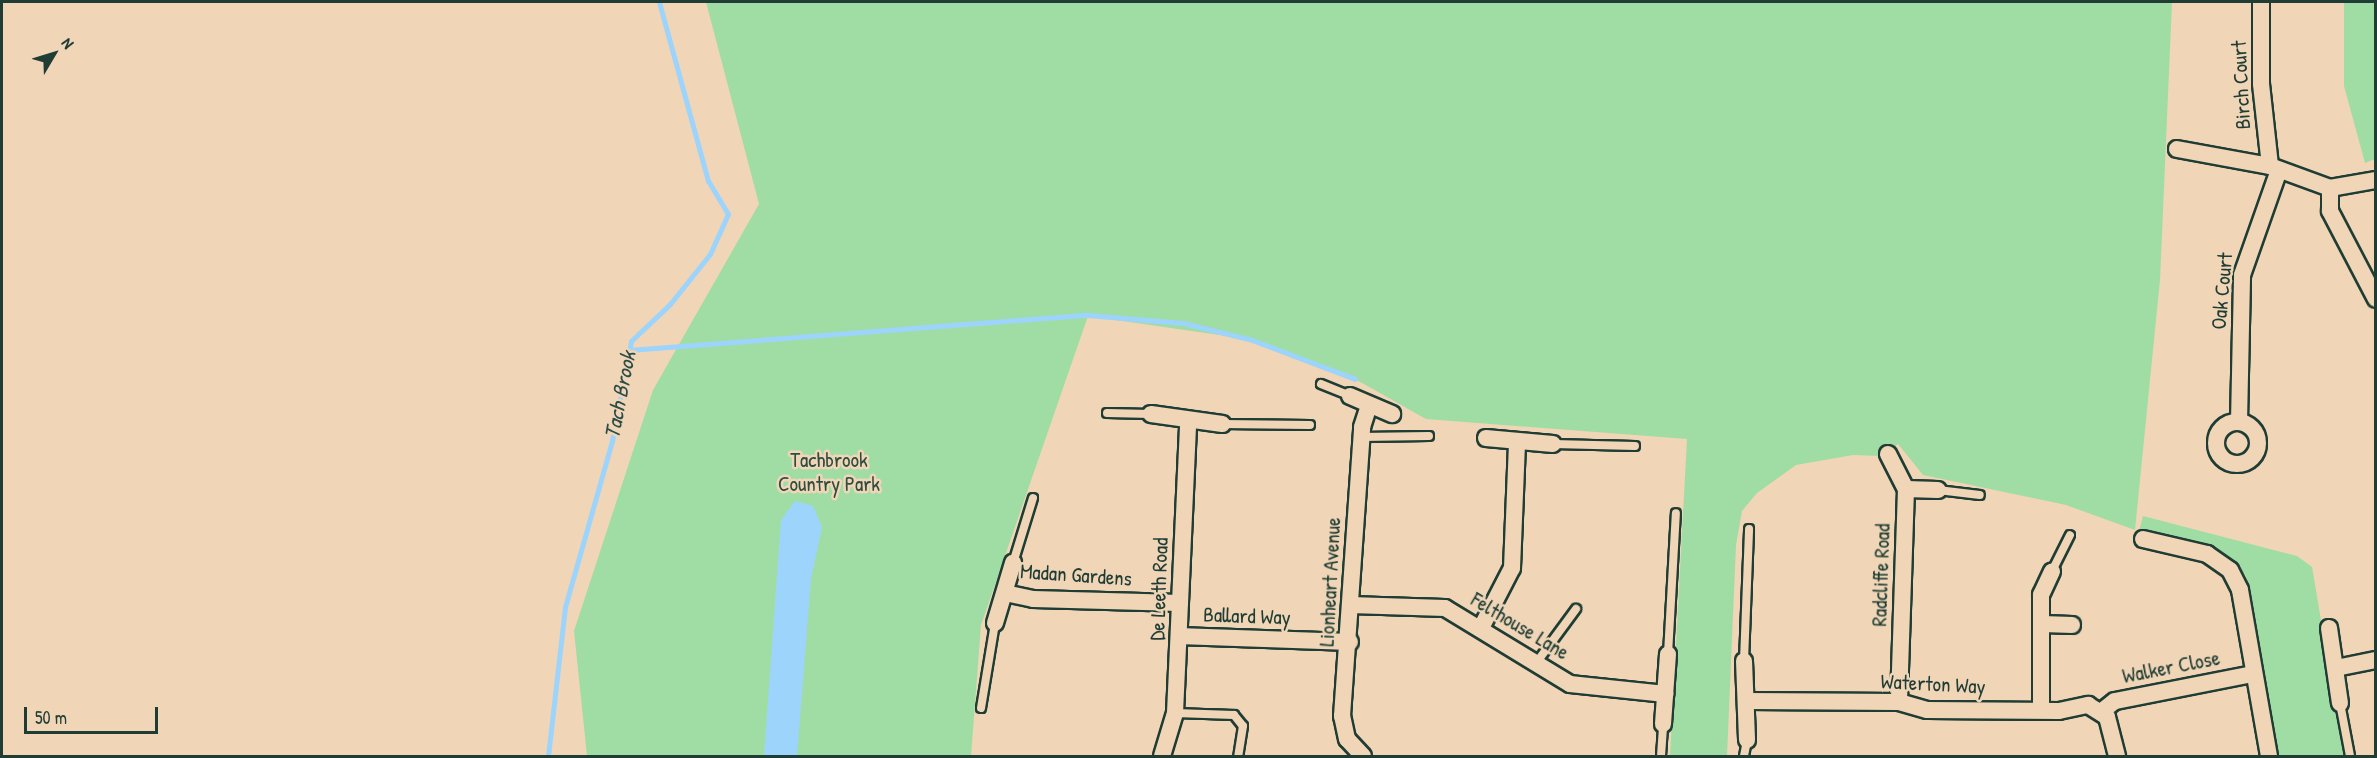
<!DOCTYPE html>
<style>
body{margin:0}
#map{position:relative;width:2377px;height:758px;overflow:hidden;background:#f0d5b7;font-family:"Patrick Hand",sans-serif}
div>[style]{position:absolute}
.green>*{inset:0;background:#a0dda5}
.water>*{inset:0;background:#9dd4fc}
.stream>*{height:5px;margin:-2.5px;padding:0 2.5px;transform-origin:2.5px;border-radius:2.5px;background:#9dd4fc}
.roads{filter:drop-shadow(2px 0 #1f3d34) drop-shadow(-2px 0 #1f3d34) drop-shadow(0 2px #1f3d34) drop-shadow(0 -2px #1f3d34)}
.lane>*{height:8px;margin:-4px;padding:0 4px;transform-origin:4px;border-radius:4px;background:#f0d5b7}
.street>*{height:16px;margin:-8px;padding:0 8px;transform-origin:8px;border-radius:8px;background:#f0d5b7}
.street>.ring{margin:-8px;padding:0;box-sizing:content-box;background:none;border:16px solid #f0d5b7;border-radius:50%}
span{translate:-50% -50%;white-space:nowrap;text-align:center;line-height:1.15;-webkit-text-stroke:5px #f0d5b7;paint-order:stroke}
.street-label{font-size:21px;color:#1f3d34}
.park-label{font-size:21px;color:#2c4d3f}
.water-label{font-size:22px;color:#2c4c48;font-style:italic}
.frame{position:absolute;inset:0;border:3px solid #1f3d34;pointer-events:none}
.north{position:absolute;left:24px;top:24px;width:60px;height:60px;-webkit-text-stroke:4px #f0d5b7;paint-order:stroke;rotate:52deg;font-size:16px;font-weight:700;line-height:24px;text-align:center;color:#1f3d34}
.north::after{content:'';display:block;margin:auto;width:21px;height:27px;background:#1f3d34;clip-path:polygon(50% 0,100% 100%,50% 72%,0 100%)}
.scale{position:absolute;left:24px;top:707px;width:134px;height:27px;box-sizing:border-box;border:3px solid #1f3d34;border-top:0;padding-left:8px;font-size:18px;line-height:21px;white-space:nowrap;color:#1f3d34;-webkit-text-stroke:4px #f0d5b7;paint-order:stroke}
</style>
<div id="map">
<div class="green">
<div style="clip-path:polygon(706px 2px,2172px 2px,2160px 280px,2135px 530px,2066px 505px,1923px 475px,1898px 444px,1881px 456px,1853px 455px,1796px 465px,1757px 493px,1742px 511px,1736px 545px,1727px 756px,1670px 756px,1687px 439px,1426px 419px,1355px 379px,1247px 339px,1088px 316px,981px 625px,971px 756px,587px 756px,574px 631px,653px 390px,759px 204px)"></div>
<div style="clip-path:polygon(2344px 2px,2375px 2px,2375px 159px,2365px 163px,2344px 86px)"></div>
<div style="clip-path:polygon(2143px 516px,2297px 556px,2312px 567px,2344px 756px,2274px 756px,2246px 576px,2225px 556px,2139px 531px)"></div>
</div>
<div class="water">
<div style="clip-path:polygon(795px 501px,813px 506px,822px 527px,811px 579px,797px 756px,764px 756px,781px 520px)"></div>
</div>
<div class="stream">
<div style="left:629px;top:350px;width:459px;rotate:-4.4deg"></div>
<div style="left:1087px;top:315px;width:96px;rotate:4.8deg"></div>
<div style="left:1183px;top:323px;width:71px;rotate:13.8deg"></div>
<div style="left:1252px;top:340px;width:110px;rotate:20.7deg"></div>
<div style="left:548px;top:756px;width:150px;rotate:-83.5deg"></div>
<div style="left:565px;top:607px;width:173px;rotate:-74.2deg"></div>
<div style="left:612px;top:441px;width:102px;rotate:-79.2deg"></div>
<div style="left:631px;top:341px;width:54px;rotate:-43.5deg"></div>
<div style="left:670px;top:304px;width:64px;rotate:-51.3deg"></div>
<div style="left:710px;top:254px;width:44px;rotate:-65.8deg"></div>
<div style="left:728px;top:214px;width:39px;rotate:-121deg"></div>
<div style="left:708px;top:181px;width:186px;rotate:-105.3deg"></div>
</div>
<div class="roads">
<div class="lane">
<div style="left:1321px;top:384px;width:31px;rotate:22deg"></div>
<div style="left:1107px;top:413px;width:44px;rotate:1.3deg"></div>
<div style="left:1222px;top:424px;width:88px;rotate:0.7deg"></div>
<div style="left:1361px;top:437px;width:68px;rotate:-0.8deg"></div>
<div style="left:1553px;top:444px;width:82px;rotate:1.4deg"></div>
<div style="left:1938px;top:490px;width:42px;rotate:6.8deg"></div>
<div style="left:1013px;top:563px;width:68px;rotate:-72.9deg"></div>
<div style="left:2052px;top:571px;width:40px;rotate:-63.4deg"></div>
<div style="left:1668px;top:654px;width:141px;rotate:-86.8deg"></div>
<div style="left:1744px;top:661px;width:132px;rotate:-87.8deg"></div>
<div style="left:1537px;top:662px;width:66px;rotate:-53.7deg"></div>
<div style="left:2340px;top:703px;width:54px;rotate:79.3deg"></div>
<div style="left:981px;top:708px;width:86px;rotate:-80.6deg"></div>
<div style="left:1175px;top:713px;width:59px;rotate:1.9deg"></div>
<div style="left:1234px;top:715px;width:14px;rotate:51deg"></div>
<div style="left:1243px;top:726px;width:30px;rotate:99deg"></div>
<div style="left:1661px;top:756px;width:32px;rotate:-86deg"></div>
<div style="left:1744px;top:756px;width:16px;rotate:-79deg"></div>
</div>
<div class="street">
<div style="left:2261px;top:2px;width:82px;rotate:90deg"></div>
<div style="left:2261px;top:84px;width:82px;rotate:83.7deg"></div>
<div style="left:2177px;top:149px;width:95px;rotate:10.4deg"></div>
<div style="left:2270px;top:166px;width:64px;rotate:20.1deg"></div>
<div style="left:2330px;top:188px;width:47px;rotate:-9.9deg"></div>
<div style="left:2330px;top:188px;width:23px;rotate:90deg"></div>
<div style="left:2330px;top:211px;width:99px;rotate:62.4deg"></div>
<div style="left:1350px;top:396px;width:46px;rotate:23.2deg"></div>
<div style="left:1151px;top:414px;width:72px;rotate:8deg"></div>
<div style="left:2239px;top:422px;width:147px;rotate:-88.8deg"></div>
<div style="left:2242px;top:275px;width:111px;rotate:-70.6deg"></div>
<div class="ring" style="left:2216px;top:422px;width:26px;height:26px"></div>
<div style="left:1486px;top:438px;width:67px;rotate:5.1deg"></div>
<div style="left:1888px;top:454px;width:39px;rotate:63deg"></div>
<div style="left:1906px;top:489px;width:213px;rotate:91.9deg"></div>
<div style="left:1906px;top:489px;width:32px;rotate:2deg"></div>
<div style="left:2143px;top:539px;width:66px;rotate:13.2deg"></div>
<div style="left:2207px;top:554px;width:28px;rotate:35deg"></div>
<div style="left:2230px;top:570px;width:22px;rotate:63deg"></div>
<div style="left:2240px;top:590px;width:169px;rotate:80.1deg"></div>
<div style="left:1005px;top:593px;width:29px;rotate:12deg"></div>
<div style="left:1033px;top:599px;width:147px;rotate:1.6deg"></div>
<div style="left:1350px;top:605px;width:95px;rotate:1.8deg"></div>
<div style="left:1445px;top:608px;width:146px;rotate:31.3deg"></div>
<div style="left:1570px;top:684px;width:96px;rotate:6deg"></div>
<div style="left:995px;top:623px;width:63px;rotate:-73.3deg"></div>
<div style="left:2043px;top:624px;width:29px;rotate:2deg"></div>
<div style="left:1482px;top:626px;width:65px;rotate:-62.7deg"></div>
<div style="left:1512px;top:568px;width:127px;rotate:-87.7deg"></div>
<div style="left:2329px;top:628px;width:76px;rotate:81.7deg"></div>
<div style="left:1179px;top:636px;width:171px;rotate:2deg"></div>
<div style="left:1744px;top:661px;width:79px;rotate:87.8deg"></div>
<div style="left:2336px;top:668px;width:41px;rotate:-11.3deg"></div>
<div style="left:1748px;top:701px;width:151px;rotate:0.4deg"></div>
<div style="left:1899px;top:702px;width:29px;rotate:16deg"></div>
<div style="left:1927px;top:710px;width:132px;rotate:0.4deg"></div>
<div style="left:2059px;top:711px;width:30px;rotate:-12deg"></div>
<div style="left:2088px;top:705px;width:22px;rotate:32deg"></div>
<div style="left:2107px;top:717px;width:40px;rotate:75.6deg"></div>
<div style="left:2041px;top:710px;width:115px;rotate:-90deg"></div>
<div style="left:2041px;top:595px;width:26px;rotate:-65deg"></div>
<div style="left:2102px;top:711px;width:16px;rotate:-38deg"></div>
<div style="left:2115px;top:701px;width:140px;rotate:-11.1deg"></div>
<div style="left:1663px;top:724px;width:70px;rotate:-85.9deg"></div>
<div style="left:1162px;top:756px;width:45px;rotate:-73.2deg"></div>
<div style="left:1175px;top:713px;width:291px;rotate:-87.4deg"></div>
<div style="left:1363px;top:756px;width:23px;rotate:-133deg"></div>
<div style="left:1347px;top:739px;width:24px;rotate:-102deg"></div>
<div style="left:1342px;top:716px;width:290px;rotate:-86deg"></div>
<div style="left:1362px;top:427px;width:23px;rotate:-72deg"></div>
</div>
</div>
<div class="street-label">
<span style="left:2241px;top:85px;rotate:-93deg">Birch Court</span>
<span style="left:2222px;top:291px;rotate:-85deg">Oak Court</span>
<span style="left:1076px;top:575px;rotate:4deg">Madan Gardens</span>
<span style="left:1881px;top:575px;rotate:-88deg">Radcliffe Road</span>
<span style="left:1330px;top:582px;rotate:-87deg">Lionheart Avenue</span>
<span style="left:1159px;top:589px;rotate:-88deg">De Leeth Road</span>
<span style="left:1247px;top:616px;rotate:2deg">Ballard Way</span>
<span style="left:1520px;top:626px;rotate:31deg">Felthouse Lane</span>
<span style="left:2171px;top:667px;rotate:-11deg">Walker Close</span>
<span style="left:1933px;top:684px;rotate:3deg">Waterton Way</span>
</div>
<div class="park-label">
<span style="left:829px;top:472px">Tachbrook<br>Country Park</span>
</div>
<div class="water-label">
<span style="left:620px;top:395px;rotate:-79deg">Tach Brook</span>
</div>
<div class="frame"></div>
<div class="north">N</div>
<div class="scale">50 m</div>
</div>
